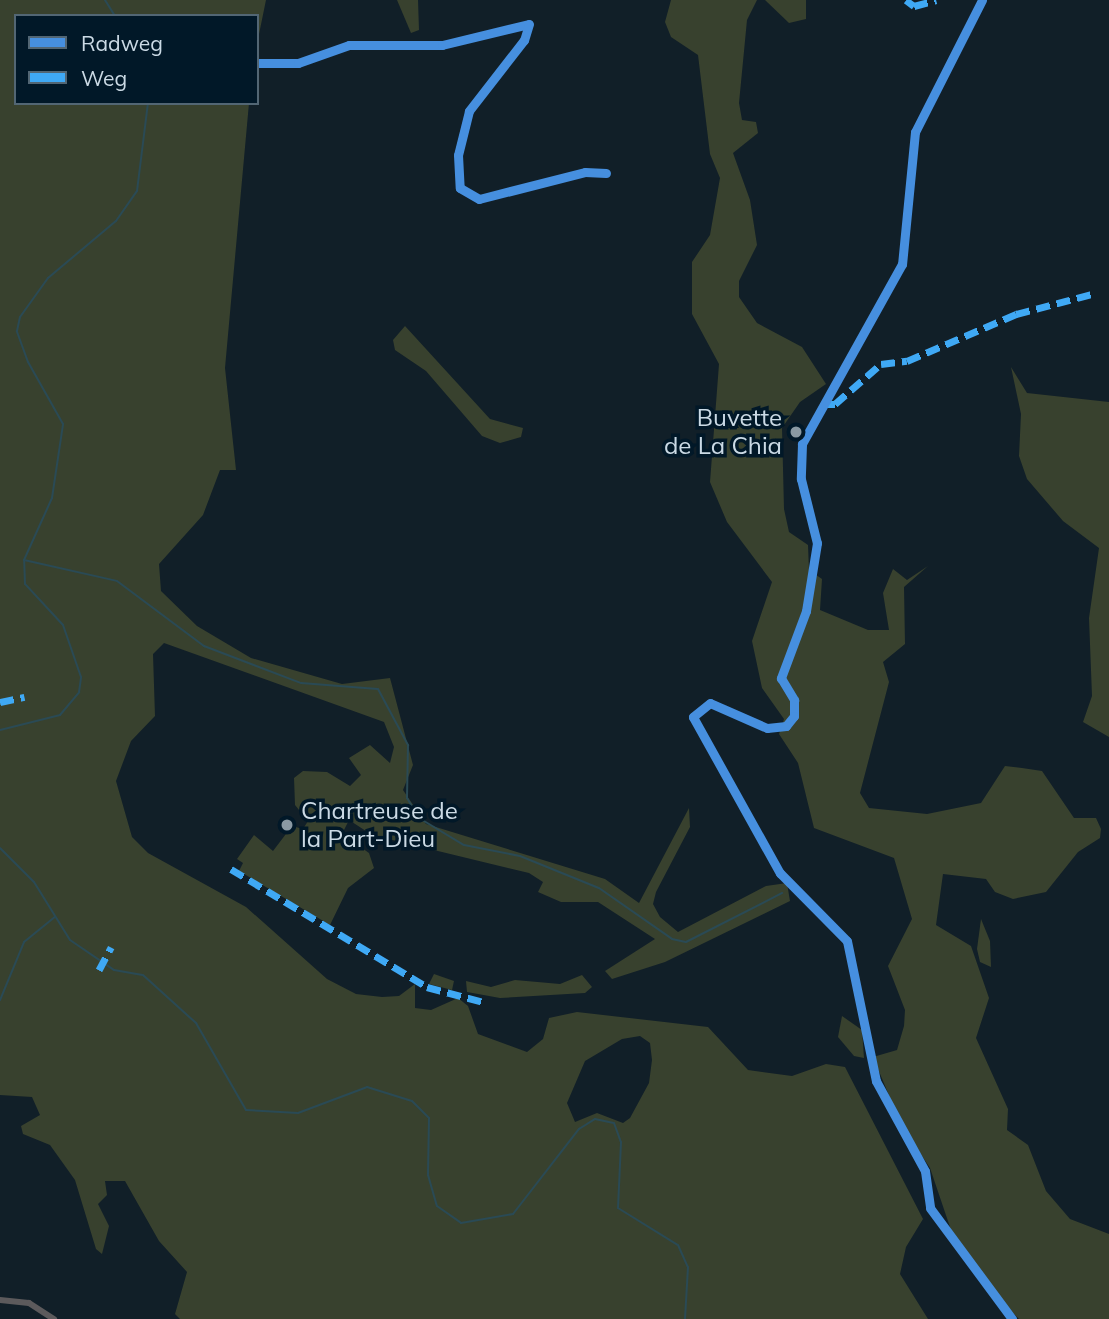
<!DOCTYPE html>
<style>
body{margin:0}
#map{position:relative;width:1109px;height:1319px;overflow:hidden;background:#111f28;font-family:Mulish,sans-serif}
div>[style]{position:absolute}
.green>*{inset:0;background:#38412e}
.stream>*{height:2px;margin:-1px;padding:0 1px;transform-origin:1px;border-radius:1px;background:#2a4a55}
.minor>*{height:6px;margin:-3px;padding:0 3px;transform-origin:3px;border-radius:3px;background:#5c5a5c}
.quiet>*{height:7px;margin-top:-3.5px;transform-origin:0;background:repeating-linear-gradient(90deg,#3fa9f5 0 14px,transparent 0 21px)}
.cycleway>*{height:9px;margin:-4.5px;padding:0 4.5px;transform-origin:4.5px;border-radius:4.5px;background:#468fdf}
.dots>*{width:19px;height:19px;translate:-50% -50%;box-sizing:border-box;border:4px solid #011828;border-radius:50%}
span{translate:-50% -50%;white-space:nowrap;text-align:center;line-height:1.15;-webkit-text-stroke:7px #011828;paint-order:stroke}
.poi-label{font-size:24px;color:#cbdae5}
.right{translate:-100% -50%;text-align:right}
.left{translate:0 -50%;text-align:left}
.legend{position:absolute;left:14px;top:14px;width:245px;height:91px;box-sizing:border-box;background:#011828;border:2px solid #526674;margin:0;padding:9px 12px;list-style:none;font-size:21px;color:#cbdae5}
.legend li{display:flex;align-items:center;gap:14px;height:35px}
.legend b{width:35px;border:2px solid #526674}
</style>
<div id="map">
<div class="green">
<div style="clip-path:polygon(evenodd,0 0,266px 0,257px 44px,257px 16px,16px 16px,16px 103px,249px 103px,225px 368px,236px 470px,220px 470px,203px 515px,159px 564px,161px 591px,197px 626px,251px 658px,342px 684px,390px 678px,413px 765px,403px 790px,426px 824px,605px 879px,639px 903px,689px 808px,690px 827px,656px 892px,653px 904px,660px 917px,678px 932px,766px 886px,787px 883px,790px 901px,665px 962px,612px 979px,605px 971px,655px 939px,598px 902px,561px 902px,538px 892px,543px 882px,529px 873px,372px 835px,349px 820px,342px 834px,369px 853px,374px 868px,348px 888px,330px 925px,239px 871px,243px 863px,237px 859px,254px 835px,273px 851px,292px 826px,303px 829px,308px 821px,295px 805px,294px 778px,303px 771px,327px 772px,350px 786px,361px 775px,349px 758px,370px 745px,390px 763px,394px 747px,384px 722px,164px 643px,153px 654px,155px 716px,131px 741px,116px 781px,132px 837px,148px 853px,246px 907px,327px 979px,356px 994px,382px 997px,399px 996px,415px 984px,415px 1008px,431px 1010px,458px 998px,468px 1006px,478px 1034px,527px 1052px,543px 1039px,549px 1018px,577px 1012px,708px 1027px,748px 1070px,792px 1076px,826px 1064px,845px 1067px,923px 1219px,906px 1247px,900px 1274px,928px 1319px,180px 1319px,175px 1314px,187px 1272px,159px 1241px,125px 1181px,105px 1181px,107px 1195px,98px 1204px,109px 1226px,102px 1254px,96px 1249px,75px 1180px,50px 1145px,23px 1134px,21px 1126px,40px 1115px,32px 1097px,0 1095px,0 0,640px 1036px,650px 1043px,652px 1060px,649px 1083px,630px 1118px,623px 1123px,597px 1113px,575px 1122px,567px 1103px,585px 1061px,622px 1039px,640px 1036px)"></div>
<div style="clip-path:polygon(397px 0,418px 0,419px 30px,411px 33px)"></div>
<div style="clip-path:polygon(671px 0,757px 0,747px 20px,739px 103px,742px 120px,756px 122px,758px 133px,733px 153px,750px 200px,757px 245px,739px 281px,739px 297px,757px 323px,802px 347px,826px 384px,800px 402px,782px 428px,784px 509px,789px 532px,808px 545px,809px 570px,822px 579px,820px 610px,868px 630px,889px 630px,883px 593px,893px 569px,907px 580px,928px 566px,904px 587px,905px 644px,883px 662px,889px 682px,860px 793px,869px 808px,927px 814px,981px 803px,1005px 766px,1022px 768px,1042px 771px,1074px 818px,1096px 818px,1101px 829px,1100px 838px,1078px 852px,1046px 892px,1013px 899px,995px 892px,986px 879px,943px 874px,936px 925px,971px 946px,989px 998px,976px 1038px,1008px 1109px,1007px 1130px,1028px 1145px,1046px 1191px,1070px 1219px,1109px 1234px,1109px 1319px,1019px 1319px,1002px 1301px,952px 1233px,930px 1168px,901px 1124px,873px 1057px,897px 1050px,904px 1026px,905px 1010px,888px 966px,912px 919px,894px 858px,814px 828px,798px 763px,779px 734px,784px 719px,762px 688px,752px 641px,772px 582px,727px 522px,710px 482px,719px 364px,692px 314px,692px 262px,710px 235px,720px 178px,710px 154px,698px 55px,671px 37px,665px 22px)"></div>
<div style="clip-path:polygon(765px 0,806px 0,806px 19px,789px 23px)"></div>
<div style="clip-path:polygon(405px 326px,490px 419px,523px 428px,521px 437px,500px 443px,482px 436px,426px 371px,395px 350px,393px 340px)"></div>
<div style="clip-path:polygon(1011px 367px,1027px 393px,1109px 402px,1109px 737px,1083px 722px,1092px 696px,1089px 618px,1099px 548px,1063px 521px,1027px 479px,1019px 456px,1021px 414px)"></div>
<div style="clip-path:polygon(981px 919px,990px 941px,991px 967px,980px 962px,977px 949px)"></div>
<div style="clip-path:polygon(434px 974px,454px 981px,452px 990px,429px 984px)"></div>
<div style="clip-path:polygon(582px 975px,592px 987px,585px 993px,500px 998px,467px 992px,466px 981px,491px 987px,515px 980px,560px 984px)"></div>
<div style="clip-path:polygon(842px 1016px,862px 1030px,864px 1058px,854px 1056px,838px 1037px)"></div>
</div>
<div class="stream">
<div style="left:105px;top:0;width:19px;rotate:58deg"></div>
<div style="left:24px;top:560px;width:95px;rotate:12.7deg"></div>
<div style="left:117px;top:581px;width:109px;rotate:36.8deg"></div>
<div style="left:204px;top:646px;width:104px;rotate:20.9deg"></div>
<div style="left:301px;top:683px;width:77px;rotate:4.5deg"></div>
<div style="left:378px;top:689px;width:64px;rotate:61.8deg"></div>
<div style="left:408px;top:745px;width:53px;rotate:91.1deg"></div>
<div style="left:407px;top:798px;width:23px;rotate:59deg"></div>
<div style="left:419px;top:818px;width:52px;rotate:31deg"></div>
<div style="left:464px;top:845px;width:57px;rotate:11.1deg"></div>
<div style="left:520px;top:856px;width:85px;rotate:22.1deg"></div>
<div style="left:599px;top:888px;width:89px;rotate:34.9deg"></div>
<div style="left:672px;top:939px;width:14px;rotate:12deg"></div>
<div style="left:686px;top:942px;width:108px;rotate:-27deg"></div>
<div style="left:0;top:730px;width:62px;rotate:-14deg"></div>
<div style="left:60px;top:715px;width:30px;rotate:-50deg"></div>
<div style="left:79px;top:692px;width:15px;rotate:-82deg"></div>
<div style="left:81px;top:677px;width:55px;rotate:-109.1deg"></div>
<div style="left:63px;top:625px;width:56px;rotate:-132.8deg"></div>
<div style="left:25px;top:584px;width:24px;rotate:-92deg"></div>
<div style="left:24px;top:560px;width:68px;rotate:-65.7deg"></div>
<div style="left:52px;top:498px;width:75px;rotate:-81.5deg"></div>
<div style="left:63px;top:424px;width:71px;rotate:-119.4deg"></div>
<div style="left:28px;top:362px;width:33px;rotate:-110deg"></div>
<div style="left:17px;top:331px;width:14px;rotate:-78deg"></div>
<div style="left:20px;top:317px;width:48px;rotate:-54.3deg"></div>
<div style="left:48px;top:278px;width:89px;rotate:-40deg"></div>
<div style="left:116px;top:221px;width:37px;rotate:-55deg"></div>
<div style="left:137px;top:191px;width:89px;rotate:-82.9deg"></div>
<div style="left:0;top:848px;width:48px;rotate:45deg"></div>
<div style="left:34px;top:882px;width:68px;rotate:58.2deg"></div>
<div style="left:70px;top:940px;width:53px;rotate:34.3deg"></div>
<div style="left:114px;top:970px;width:29px;rotate:10deg"></div>
<div style="left:143px;top:975px;width:72px;rotate:42.2deg"></div>
<div style="left:196px;top:1023px;width:100px;rotate:60.1deg"></div>
<div style="left:246px;top:1110px;width:52px;rotate:3.3deg"></div>
<div style="left:298px;top:1113px;width:74px;rotate:-20.6deg"></div>
<div style="left:367px;top:1087px;width:47px;rotate:17.3deg"></div>
<div style="left:412px;top:1101px;width:24px;rotate:45deg"></div>
<div style="left:429px;top:1118px;width:57px;rotate:91deg"></div>
<div style="left:428px;top:1175px;width:32px;rotate:74deg"></div>
<div style="left:437px;top:1206px;width:29px;rotate:35deg"></div>
<div style="left:461px;top:1223px;width:53px;rotate:-9.8deg"></div>
<div style="left:513px;top:1214px;width:108px;rotate:-52.2deg"></div>
<div style="left:579px;top:1129px;width:19px;rotate:-32deg"></div>
<div style="left:595px;top:1119px;width:19px;rotate:12deg"></div>
<div style="left:614px;top:1123px;width:20px;rotate:70deg"></div>
<div style="left:621px;top:1142px;width:66px;rotate:92.6deg"></div>
<div style="left:618px;top:1208px;width:70px;rotate:31.7deg"></div>
<div style="left:678px;top:1245px;width:24px;rotate:66deg"></div>
<div style="left:688px;top:1267px;width:52px;rotate:93.3deg"></div>
<div style="left:0;top:1000px;width:63px;rotate:-67.5deg"></div>
<div style="left:24px;top:942px;width:40px;rotate:-39deg"></div>
</div>
<div class="minor">
<div style="left:982px;top:0;width:148px;rotate:116.9deg"></div>
<div style="left:915px;top:132px;width:133px;rotate:95.6deg"></div>
<div style="left:902px;top:264px;width:206px;rotate:119.1deg"></div>
<div style="left:802px;top:444px;width:35px;rotate:92deg"></div>
<div style="left:801px;top:479px;width:66px;rotate:76deg"></div>
<div style="left:817px;top:543px;width:69px;rotate:99.2deg"></div>
<div style="left:806px;top:611px;width:72px;rotate:110.5deg"></div>
<div style="left:781px;top:678px;width:26px;rotate:59deg"></div>
<div style="left:794px;top:700px;width:16px;rotate:90deg"></div>
<div style="left:794px;top:716px;width:13px;rotate:129deg"></div>
<div style="left:786px;top:726px;width:19px;rotate:174deg"></div>
<div style="left:767px;top:728px;width:62px;rotate:-156.3deg"></div>
<div style="left:710px;top:703px;width:22px;rotate:141deg"></div>
<div style="left:693px;top:717px;width:179px;rotate:60.9deg"></div>
<div style="left:780px;top:873px;width:95px;rotate:45.4deg"></div>
<div style="left:847px;top:941px;width:143px;rotate:78.3deg"></div>
<div style="left:876px;top:1081px;width:102px;rotate:61.4deg"></div>
<div style="left:925px;top:1171px;width:37px;rotate:82deg"></div>
<div style="left:930px;top:1208px;width:138px;rotate:53.5deg"></div>
<div style="left:257px;top:63px;width:41px"></div>
<div style="left:298px;top:63px;width:54px;rotate:-19.4deg"></div>
<div style="left:349px;top:45px;width:93px"></div>
<div style="left:442px;top:45px;width:89px;rotate:-13.6deg"></div>
<div style="left:529px;top:24px;width:17px;rotate:107deg"></div>
<div style="left:524px;top:40px;width:90px;rotate:127.8deg"></div>
<div style="left:469px;top:111px;width:45px;rotate:104deg"></div>
<div style="left:458px;top:155px;width:33px;rotate:87deg"></div>
<div style="left:460px;top:188px;width:22px;rotate:30deg"></div>
<div style="left:479px;top:199px;width:109px;rotate:-14.3deg"></div>
<div style="left:585px;top:172px;width:21px;rotate:3deg"></div>
<div style="left:0;top:1300px;width:29px;rotate:6deg"></div>
<div style="left:29px;top:1303px;width:30px;rotate:33deg"></div>
</div>
<div class="quiet">
<div style="left:906px;top:0;width:10px;rotate:37deg"></div>
<div style="left:914px;top:6px;width:23px;rotate:-15deg"></div>
<div style="left:824px;top:404px;width:11px"></div>
<div style="left:835px;top:404px;width:61px;rotate:-41deg"></div>
<div style="left:881px;top:364px;width:26px;rotate:-7deg"></div>
<div style="left:907px;top:361px;width:119px;rotate:-23.3deg"></div>
<div style="left:1016px;top:314px;width:79px;rotate:-14.7deg"></div>
<div style="left:0;top:702px;width:25px;rotate:-12deg"></div>
<div style="left:231px;top:869px;width:229px;rotate:31deg"></div>
<div style="left:427px;top:987px;width:62px;rotate:14.9deg"></div>
<div style="left:99px;top:970px;width:26px;rotate:-62deg"></div>
</div>
<div class="cycleway">
<div style="left:982px;top:0;width:148px;rotate:116.9deg"></div>
<div style="left:915px;top:132px;width:133px;rotate:95.6deg"></div>
<div style="left:902px;top:264px;width:206px;rotate:119.1deg"></div>
<div style="left:802px;top:444px;width:35px;rotate:92deg"></div>
<div style="left:801px;top:479px;width:66px;rotate:76deg"></div>
<div style="left:817px;top:543px;width:69px;rotate:99.2deg"></div>
<div style="left:806px;top:611px;width:72px;rotate:110.5deg"></div>
<div style="left:781px;top:678px;width:26px;rotate:59deg"></div>
<div style="left:794px;top:700px;width:16px;rotate:90deg"></div>
<div style="left:794px;top:716px;width:13px;rotate:129deg"></div>
<div style="left:786px;top:726px;width:19px;rotate:174deg"></div>
<div style="left:767px;top:728px;width:62px;rotate:-156.3deg"></div>
<div style="left:710px;top:703px;width:22px;rotate:141deg"></div>
<div style="left:693px;top:717px;width:179px;rotate:60.9deg"></div>
<div style="left:780px;top:873px;width:95px;rotate:45.4deg"></div>
<div style="left:847px;top:941px;width:143px;rotate:78.3deg"></div>
<div style="left:876px;top:1081px;width:102px;rotate:61.4deg"></div>
<div style="left:925px;top:1171px;width:37px;rotate:82deg"></div>
<div style="left:930px;top:1208px;width:138px;rotate:53.5deg"></div>
<div style="left:257px;top:63px;width:41px"></div>
<div style="left:298px;top:63px;width:54px;rotate:-19.4deg"></div>
<div style="left:349px;top:45px;width:93px"></div>
<div style="left:442px;top:45px;width:89px;rotate:-13.6deg"></div>
<div style="left:529px;top:24px;width:17px;rotate:107deg"></div>
<div style="left:524px;top:40px;width:90px;rotate:127.8deg"></div>
<div style="left:469px;top:111px;width:45px;rotate:104deg"></div>
<div style="left:458px;top:155px;width:33px;rotate:87deg"></div>
<div style="left:460px;top:188px;width:22px;rotate:30deg"></div>
<div style="left:479px;top:199px;width:109px;rotate:-14.3deg"></div>
<div style="left:585px;top:172px;width:21px;rotate:3deg"></div>
</div>
<div class="dots">
<div style="left:796px;top:432px;background:#8a99a3"></div>
<div style="left:287px;top:825px;background:#8a99a3"></div>
</div>
<div class="poi-label">
<span class="right" style="left:782px;top:432px">Buvette<br>de La Chia</span>
<span class="left" style="left:301px;top:825px">Chartreuse de<br>la Part-Dieu</span>
</div>
<ul class="legend">
<li><b style="height:9px;background:#468fdf"></b>Radweg</li>
<li><b style="height:9px;background:#3fa9f5"></b>Weg</li>
</ul>
</div>
